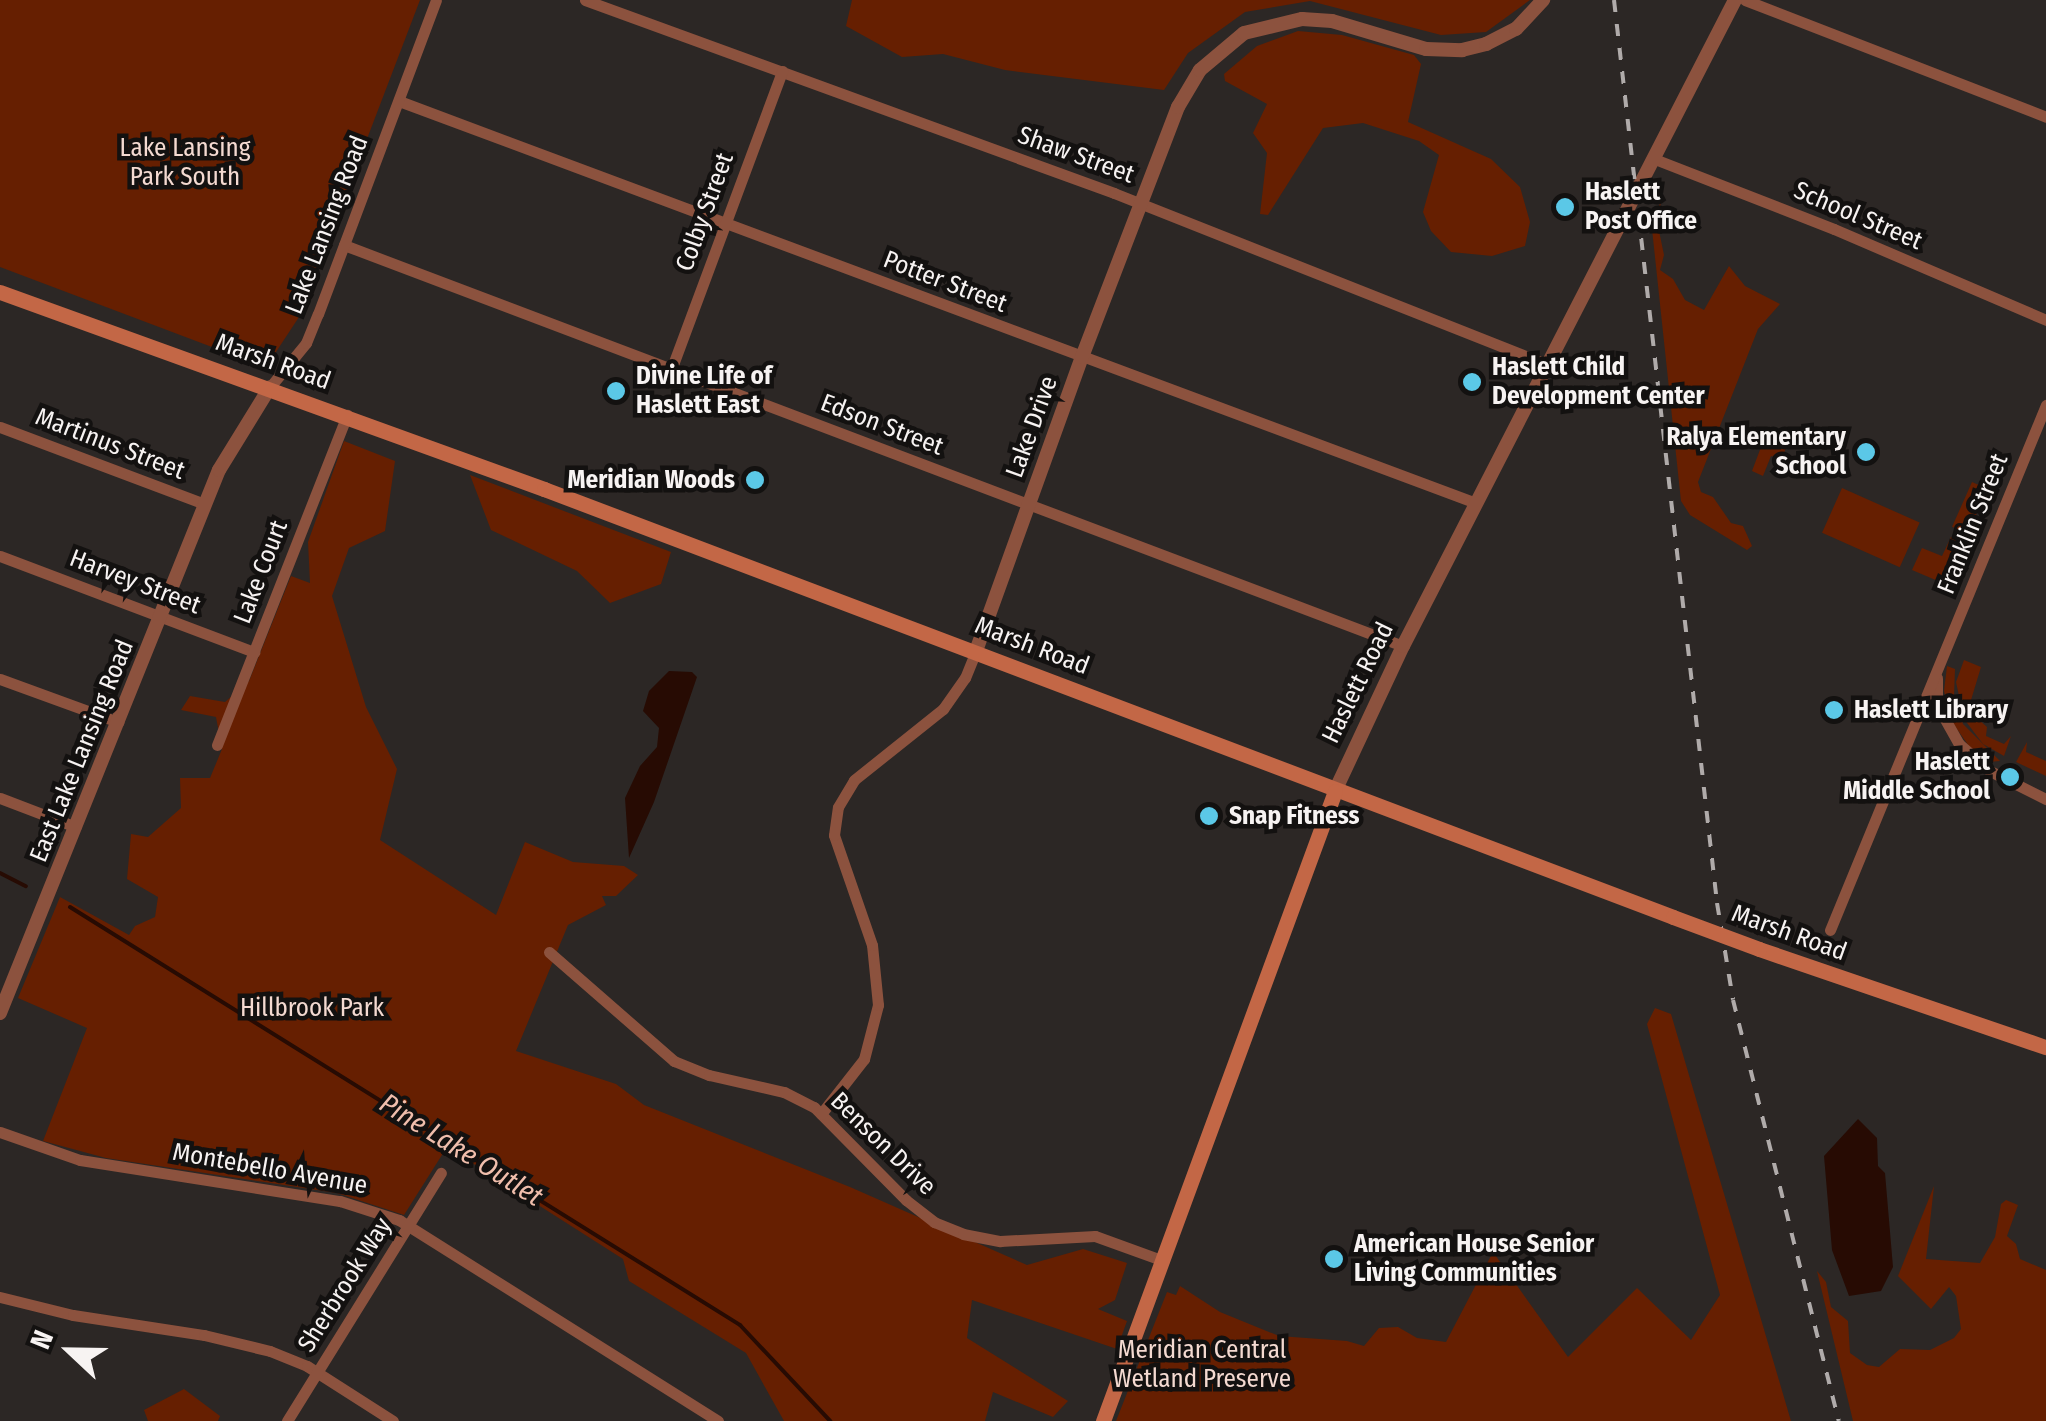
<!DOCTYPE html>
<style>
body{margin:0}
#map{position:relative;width:2046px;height:1421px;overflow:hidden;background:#2c2725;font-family:"Fira Sans Condensed",sans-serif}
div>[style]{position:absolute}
.green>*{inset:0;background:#661f01;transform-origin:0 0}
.water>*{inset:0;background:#270b03}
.stream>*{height:4px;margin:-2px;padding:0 2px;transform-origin:2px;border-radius:2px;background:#270b03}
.minor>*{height:11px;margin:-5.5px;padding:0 5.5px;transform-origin:5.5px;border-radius:5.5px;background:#8c523e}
.tertiary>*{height:14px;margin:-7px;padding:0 7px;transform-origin:7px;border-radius:7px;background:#8c523e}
.secondary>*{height:15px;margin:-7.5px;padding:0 7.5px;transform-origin:7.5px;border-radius:7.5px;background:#c36746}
.rail>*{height:4px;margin-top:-2px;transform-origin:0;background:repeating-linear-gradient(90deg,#b0abaa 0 12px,transparent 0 24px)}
.secondary-bridge>*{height:15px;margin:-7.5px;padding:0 7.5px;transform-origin:7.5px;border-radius:7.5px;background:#c36746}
.dots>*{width:28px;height:28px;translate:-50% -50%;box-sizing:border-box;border:5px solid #131110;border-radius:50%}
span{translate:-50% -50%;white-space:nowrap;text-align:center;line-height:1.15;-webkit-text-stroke:9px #131110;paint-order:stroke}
.park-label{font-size:25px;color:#f4dad1}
.street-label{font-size:25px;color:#f7f3f2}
.poi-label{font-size:25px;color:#f7f3f2;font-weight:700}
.left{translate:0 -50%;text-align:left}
.right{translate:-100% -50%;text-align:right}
.water-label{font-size:28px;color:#f0beac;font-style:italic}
.north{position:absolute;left:20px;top:1301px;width:100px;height:100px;-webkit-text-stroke:8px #131110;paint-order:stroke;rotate:292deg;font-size:28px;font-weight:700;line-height:40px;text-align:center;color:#f7f3f2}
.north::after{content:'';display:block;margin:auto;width:35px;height:45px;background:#f7f3f2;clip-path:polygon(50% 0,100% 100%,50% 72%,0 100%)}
</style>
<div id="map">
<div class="green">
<div style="clip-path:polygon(0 0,420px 0,299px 317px,274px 355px,262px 362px,249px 361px,0 267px)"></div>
<div style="clip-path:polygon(852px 0,1530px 0,1486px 32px,1441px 35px,1310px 1px,1245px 12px,1188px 53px,1164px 90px,1005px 70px,943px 54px,902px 57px,846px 26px)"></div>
<div style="clip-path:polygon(1298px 31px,1342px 35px,1414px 55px,1421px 64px,1408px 122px,1491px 159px,1520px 187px,1530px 222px,1525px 246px,1492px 256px,1451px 252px,1431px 231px,1423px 212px,1439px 155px,1419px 141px,1363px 123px,1323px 128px,1268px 215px,1260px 214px,1267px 153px,1253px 133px,1267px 104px,1225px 81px,1224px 74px,1257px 46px)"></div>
<div style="clip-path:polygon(1661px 200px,1658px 226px,1664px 255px,1660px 270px,1673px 279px,1685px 300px,1704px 310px,1729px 266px,1745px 286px,1780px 304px,1758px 329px,1698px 482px,1701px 492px,1713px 497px,1731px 523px,1743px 526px,1752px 546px,1747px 550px,1690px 515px,1681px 501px,1652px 229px)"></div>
<div style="clip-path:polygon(1767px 431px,1789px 439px,1782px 459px,1771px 456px,1763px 476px,1752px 471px)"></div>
<div style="clip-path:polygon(344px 441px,395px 461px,385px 531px,349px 548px,332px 596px,366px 707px,397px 769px,380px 840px,496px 915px,525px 842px,573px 862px,624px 866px,638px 875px,616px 896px,602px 896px,606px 905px,568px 925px,516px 1051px,616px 1084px,644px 1105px,850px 1187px,1027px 1265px,1083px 1249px,1127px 1263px,1115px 1300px,1098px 1309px,1127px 1321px,1117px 1349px,972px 1300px,967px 1338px,1068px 1401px,1053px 1417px,993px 1392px,985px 1421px,784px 1421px,746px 1353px,629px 1281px,623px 1259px,447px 1147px,404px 1215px,337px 1193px,106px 1158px,43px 1141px,87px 1028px,18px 998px,60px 897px,129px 935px,135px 926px,155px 917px,158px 897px,127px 879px,131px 834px,148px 837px,181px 808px,180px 778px,210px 778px,222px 749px,216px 717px,181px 710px,190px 696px,225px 702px,249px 681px,291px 576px,310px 583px,308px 542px)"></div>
<div style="clip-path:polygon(470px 475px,671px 552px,661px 584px,610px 603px,577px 571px,491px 530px)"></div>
<div style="left:1972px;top:482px;width:17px;height:49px;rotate:24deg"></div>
<div style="left:1842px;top:488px;width:85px;height:49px;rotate:24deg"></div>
<div style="clip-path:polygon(1951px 537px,1963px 542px,1945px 584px,1912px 570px,1922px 548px,1942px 556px)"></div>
<div style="clip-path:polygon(1964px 660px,1981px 667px,1968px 710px,1987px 727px,1986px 736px,2004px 744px,2011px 736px,2004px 756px,1983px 744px,1964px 719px,1956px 682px)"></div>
<div style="clip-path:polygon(1947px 666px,1955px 669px,1954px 697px,1963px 724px,2000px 761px,1988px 762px,1971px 749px,1952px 722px,1944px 691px)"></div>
<div style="clip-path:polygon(2027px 742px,2026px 752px,2046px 761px,2046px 776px,2016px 762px)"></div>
<div style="clip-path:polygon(1655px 1008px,1671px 1014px,1791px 1421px,1116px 1421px,1167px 1292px,1176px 1295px,1180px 1286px,1220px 1312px,1279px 1336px,1347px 1341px,1364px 1346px,1379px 1328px,1398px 1327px,1417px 1338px,1446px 1342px,1493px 1252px,1568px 1357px,1637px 1288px,1691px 1340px,1720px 1295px,1647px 1024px)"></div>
<div style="clip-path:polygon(1934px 1186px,1926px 1259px,1980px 1263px,1995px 1237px,2001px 1204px,2006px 1200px,2018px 1205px,2007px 1236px,2016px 1244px,2020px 1259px,2046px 1270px,2046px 1421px,1853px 1421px,1817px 1271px,1826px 1282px,1831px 1307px,1848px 1321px,1850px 1353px,1867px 1365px,1879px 1367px,1900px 1349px,1930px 1350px,1954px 1338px,1961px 1329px,1956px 1296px,1949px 1287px,1931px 1309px,1898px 1276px)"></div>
<div style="clip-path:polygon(184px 1389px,220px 1416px,218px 1421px,148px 1421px,144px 1410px)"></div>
</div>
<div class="water">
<div style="clip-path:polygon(669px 671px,692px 672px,697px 677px,654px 802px,629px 858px,625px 798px,640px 766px,657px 747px,659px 728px,643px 711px,649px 691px)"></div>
<div style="clip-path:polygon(1858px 1119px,1877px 1138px,1878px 1166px,1885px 1173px,1893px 1267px,1881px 1291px,1849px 1296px,1832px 1250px,1824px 1156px)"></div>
</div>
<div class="stream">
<div style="left:0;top:873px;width:29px;rotate:27deg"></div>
<div style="left:70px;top:907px;width:790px;rotate:31.96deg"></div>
<div style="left:740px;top:1325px;width:132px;rotate:46.8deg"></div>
</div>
<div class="minor">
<div style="left:585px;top:0;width:563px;rotate:20.04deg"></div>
<div style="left:1114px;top:193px;width:466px;rotate:21.6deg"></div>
<div style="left:1745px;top:0;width:323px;rotate:21.2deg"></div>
<div style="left:399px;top:101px;width:1150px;rotate:20.47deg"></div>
<div style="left:1652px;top:158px;width:195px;rotate:21.3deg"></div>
<div style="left:1834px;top:229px;width:231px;rotate:23.2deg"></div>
<div style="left:344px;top:245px;width:1132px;rotate:20.74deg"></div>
<div style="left:671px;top:370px;width:319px;rotate:-69.6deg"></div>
<div style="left:270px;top:387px;width:57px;rotate:-50.7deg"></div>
<div style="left:306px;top:343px;width:31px;rotate:-68deg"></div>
<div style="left:318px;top:314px;width:335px;rotate:-69.4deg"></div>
<div style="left:0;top:427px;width:219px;rotate:20.6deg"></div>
<div style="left:0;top:556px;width:272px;rotate:20.7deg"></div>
<div style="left:1937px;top:678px;width:27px;rotate:90deg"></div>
<div style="left:1937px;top:705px;width:45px;rotate:60.6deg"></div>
<div style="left:1959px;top:744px;width:41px;rotate:41.1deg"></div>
<div style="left:1990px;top:771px;width:63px;rotate:26.6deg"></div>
<div style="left:0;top:679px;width:126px;rotate:20deg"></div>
<div style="left:217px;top:745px;width:355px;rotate:-68.5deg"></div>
<div style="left:0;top:798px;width:81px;rotate:20.9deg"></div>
<div style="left:1830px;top:930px;width:568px;rotate:-67.64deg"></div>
<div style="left:549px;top:952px;width:166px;rotate:41.1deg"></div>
<div style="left:674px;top:1061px;width:38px;rotate:22deg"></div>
<div style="left:709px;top:1075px;width:77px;rotate:12.8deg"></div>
<div style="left:784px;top:1092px;width:34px;rotate:27deg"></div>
<div style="left:814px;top:1107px;width:131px;rotate:45.3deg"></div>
<div style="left:906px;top:1200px;width:36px;rotate:38deg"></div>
<div style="left:934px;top:1222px;width:31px;rotate:22deg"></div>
<div style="left:963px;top:1234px;width:38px;rotate:11deg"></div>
<div style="left:1000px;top:1241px;width:95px;rotate:-3deg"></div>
<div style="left:1095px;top:1236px;width:73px;rotate:19.9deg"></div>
<div style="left:821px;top:1114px;width:70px;rotate:-52deg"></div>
<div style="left:864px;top:1059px;width:56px;rotate:-75.5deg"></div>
<div style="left:878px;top:1005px;width:60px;rotate:-95.7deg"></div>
<div style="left:872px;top:945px;width:116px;rotate:-109.1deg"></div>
<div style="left:834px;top:835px;width:28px;rotate:-82deg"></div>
<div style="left:838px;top:807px;width:31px;rotate:-59deg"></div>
<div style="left:854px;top:780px;width:114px;rotate:-38.6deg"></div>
<div style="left:943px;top:709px;width:38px;rotate:-55deg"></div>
<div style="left:965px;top:678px;width:29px;rotate:-68deg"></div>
<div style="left:0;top:1132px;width:85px;rotate:19.3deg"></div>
<div style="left:80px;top:1160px;width:263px;rotate:9deg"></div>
<div style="left:340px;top:1201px;width:62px;rotate:17.9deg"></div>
<div style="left:399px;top:1220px;width:377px;rotate:32.2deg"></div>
<div style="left:0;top:1297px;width:75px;rotate:13.9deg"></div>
<div style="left:73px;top:1315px;width:133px;rotate:8.7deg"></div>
<div style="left:204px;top:1335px;width:68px;rotate:13.6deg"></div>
<div style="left:270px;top:1351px;width:40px;rotate:22deg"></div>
<div style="left:307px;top:1366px;width:102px;rotate:32.6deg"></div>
<div style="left:287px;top:1421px;width:292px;rotate:-58.2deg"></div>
</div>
<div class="tertiary">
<div style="left:976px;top:651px;width:313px;rotate:-70.2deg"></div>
<div style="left:1082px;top:357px;width:268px;rotate:-69deg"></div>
<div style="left:1178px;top:107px;width:43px;rotate:-59.3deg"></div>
<div style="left:1200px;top:70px;width:57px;rotate:-40.1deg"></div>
<div style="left:1244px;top:33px;width:60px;rotate:-13.6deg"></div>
<div style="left:1302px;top:19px;width:30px;rotate:4deg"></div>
<div style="left:1332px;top:21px;width:98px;rotate:16.6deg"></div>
<div style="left:1426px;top:49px;width:36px;rotate:2deg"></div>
<div style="left:1462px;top:50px;width:25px;rotate:-14deg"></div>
<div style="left:1486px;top:44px;width:34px;rotate:-27deg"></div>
<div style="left:1516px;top:29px;width:40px;rotate:-47deg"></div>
<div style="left:1335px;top:791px;width:160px;rotate:-64.9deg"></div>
<div style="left:1403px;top:646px;width:726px;rotate:-62.8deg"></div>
<div style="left:0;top:1013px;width:585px;rotate:-68.04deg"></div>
<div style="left:219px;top:470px;width:97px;rotate:-58.4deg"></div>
</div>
<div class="secondary">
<div style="left:0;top:292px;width:579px;rotate:19.91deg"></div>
<div style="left:544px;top:489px;width:1207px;rotate:20.76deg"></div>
<div style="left:1759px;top:949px;width:303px;rotate:18.9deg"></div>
<div style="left:1103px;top:1421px;width:671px;rotate:-69.78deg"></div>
</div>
<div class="rail">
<div style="left:1614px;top:0;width:909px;rotate:83.49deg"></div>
<div style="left:1717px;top:903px;width:98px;rotate:80.6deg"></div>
<div style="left:1733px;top:1000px;width:434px;rotate:75.9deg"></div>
</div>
<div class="secondary-bridge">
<div style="left:1673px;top:917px;width:92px;rotate:20.4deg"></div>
</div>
<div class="dots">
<div style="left:1565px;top:207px;background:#5bc8e7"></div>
<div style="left:1472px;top:382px;background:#5bc8e7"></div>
<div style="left:616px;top:391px;background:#5bc8e7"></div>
<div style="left:1866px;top:452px;background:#5bc8e7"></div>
<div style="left:755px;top:480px;background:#5bc8e7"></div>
<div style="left:1834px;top:710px;background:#5bc8e7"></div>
<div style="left:2010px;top:777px;background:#5bc8e7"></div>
<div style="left:1209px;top:816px;background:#5bc8e7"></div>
<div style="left:1334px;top:1259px;background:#5bc8e7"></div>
</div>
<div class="park-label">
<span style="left:185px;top:163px">Lake Lansing<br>Park South</span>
<span style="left:312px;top:1008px">Hillbrook Park</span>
<span style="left:1202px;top:1365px">Meridian Central<br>Wetland Preserve</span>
</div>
<div class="street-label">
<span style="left:1076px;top:155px;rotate:20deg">Shaw Street</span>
<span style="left:705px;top:212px;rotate:-70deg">Colby Street</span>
<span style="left:1858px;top:216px;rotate:23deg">School Street</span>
<span style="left:327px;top:225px;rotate:-69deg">Lake Lansing Road</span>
<span style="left:945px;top:282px;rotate:21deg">Potter Street</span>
<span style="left:273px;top:362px;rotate:20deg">Marsh Road</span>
<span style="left:882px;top:425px;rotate:21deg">Edson Street</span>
<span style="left:1032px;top:427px;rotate:-70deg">Lake Drive</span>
<span style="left:110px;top:444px;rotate:21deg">Martinus Street</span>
<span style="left:1973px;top:524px;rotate:-68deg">Franklin Street</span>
<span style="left:261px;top:572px;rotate:-69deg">Lake Court</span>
<span style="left:135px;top:582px;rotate:21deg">Harvey Street</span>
<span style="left:1032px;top:646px;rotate:21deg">Marsh Road</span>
<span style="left:1358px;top:683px;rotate:-64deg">Haslett Road</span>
<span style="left:82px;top:751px;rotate:-68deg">East Lake Lansing Road</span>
<span style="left:1789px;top:933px;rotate:20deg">Marsh Road</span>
<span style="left:883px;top:1144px;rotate:44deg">Benson Drive</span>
<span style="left:270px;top:1169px;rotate:10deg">Montebello Avenue</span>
<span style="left:345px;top:1285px;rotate:-58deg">Sherbrook Way</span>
</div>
<div class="poi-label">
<span class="left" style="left:1585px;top:207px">Haslett<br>Post Office</span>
<span class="left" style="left:1492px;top:382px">Haslett Child<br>Development Center</span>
<span class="left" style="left:636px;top:391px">Divine Life of<br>Haslett East</span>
<span class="right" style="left:1846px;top:452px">Ralya Elementary<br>School</span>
<span class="right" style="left:735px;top:480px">Meridian Woods</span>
<span class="left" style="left:1854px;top:710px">Haslett Library</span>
<span class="right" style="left:1990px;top:777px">Haslett<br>Middle School</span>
<span class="left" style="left:1229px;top:816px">Snap Fitness</span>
<span class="left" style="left:1354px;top:1259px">American House Senior<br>Living Communities</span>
</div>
<div class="water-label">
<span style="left:461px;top:1150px;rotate:32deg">Pine Lake Outlet</span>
</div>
<div class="north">N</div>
</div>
